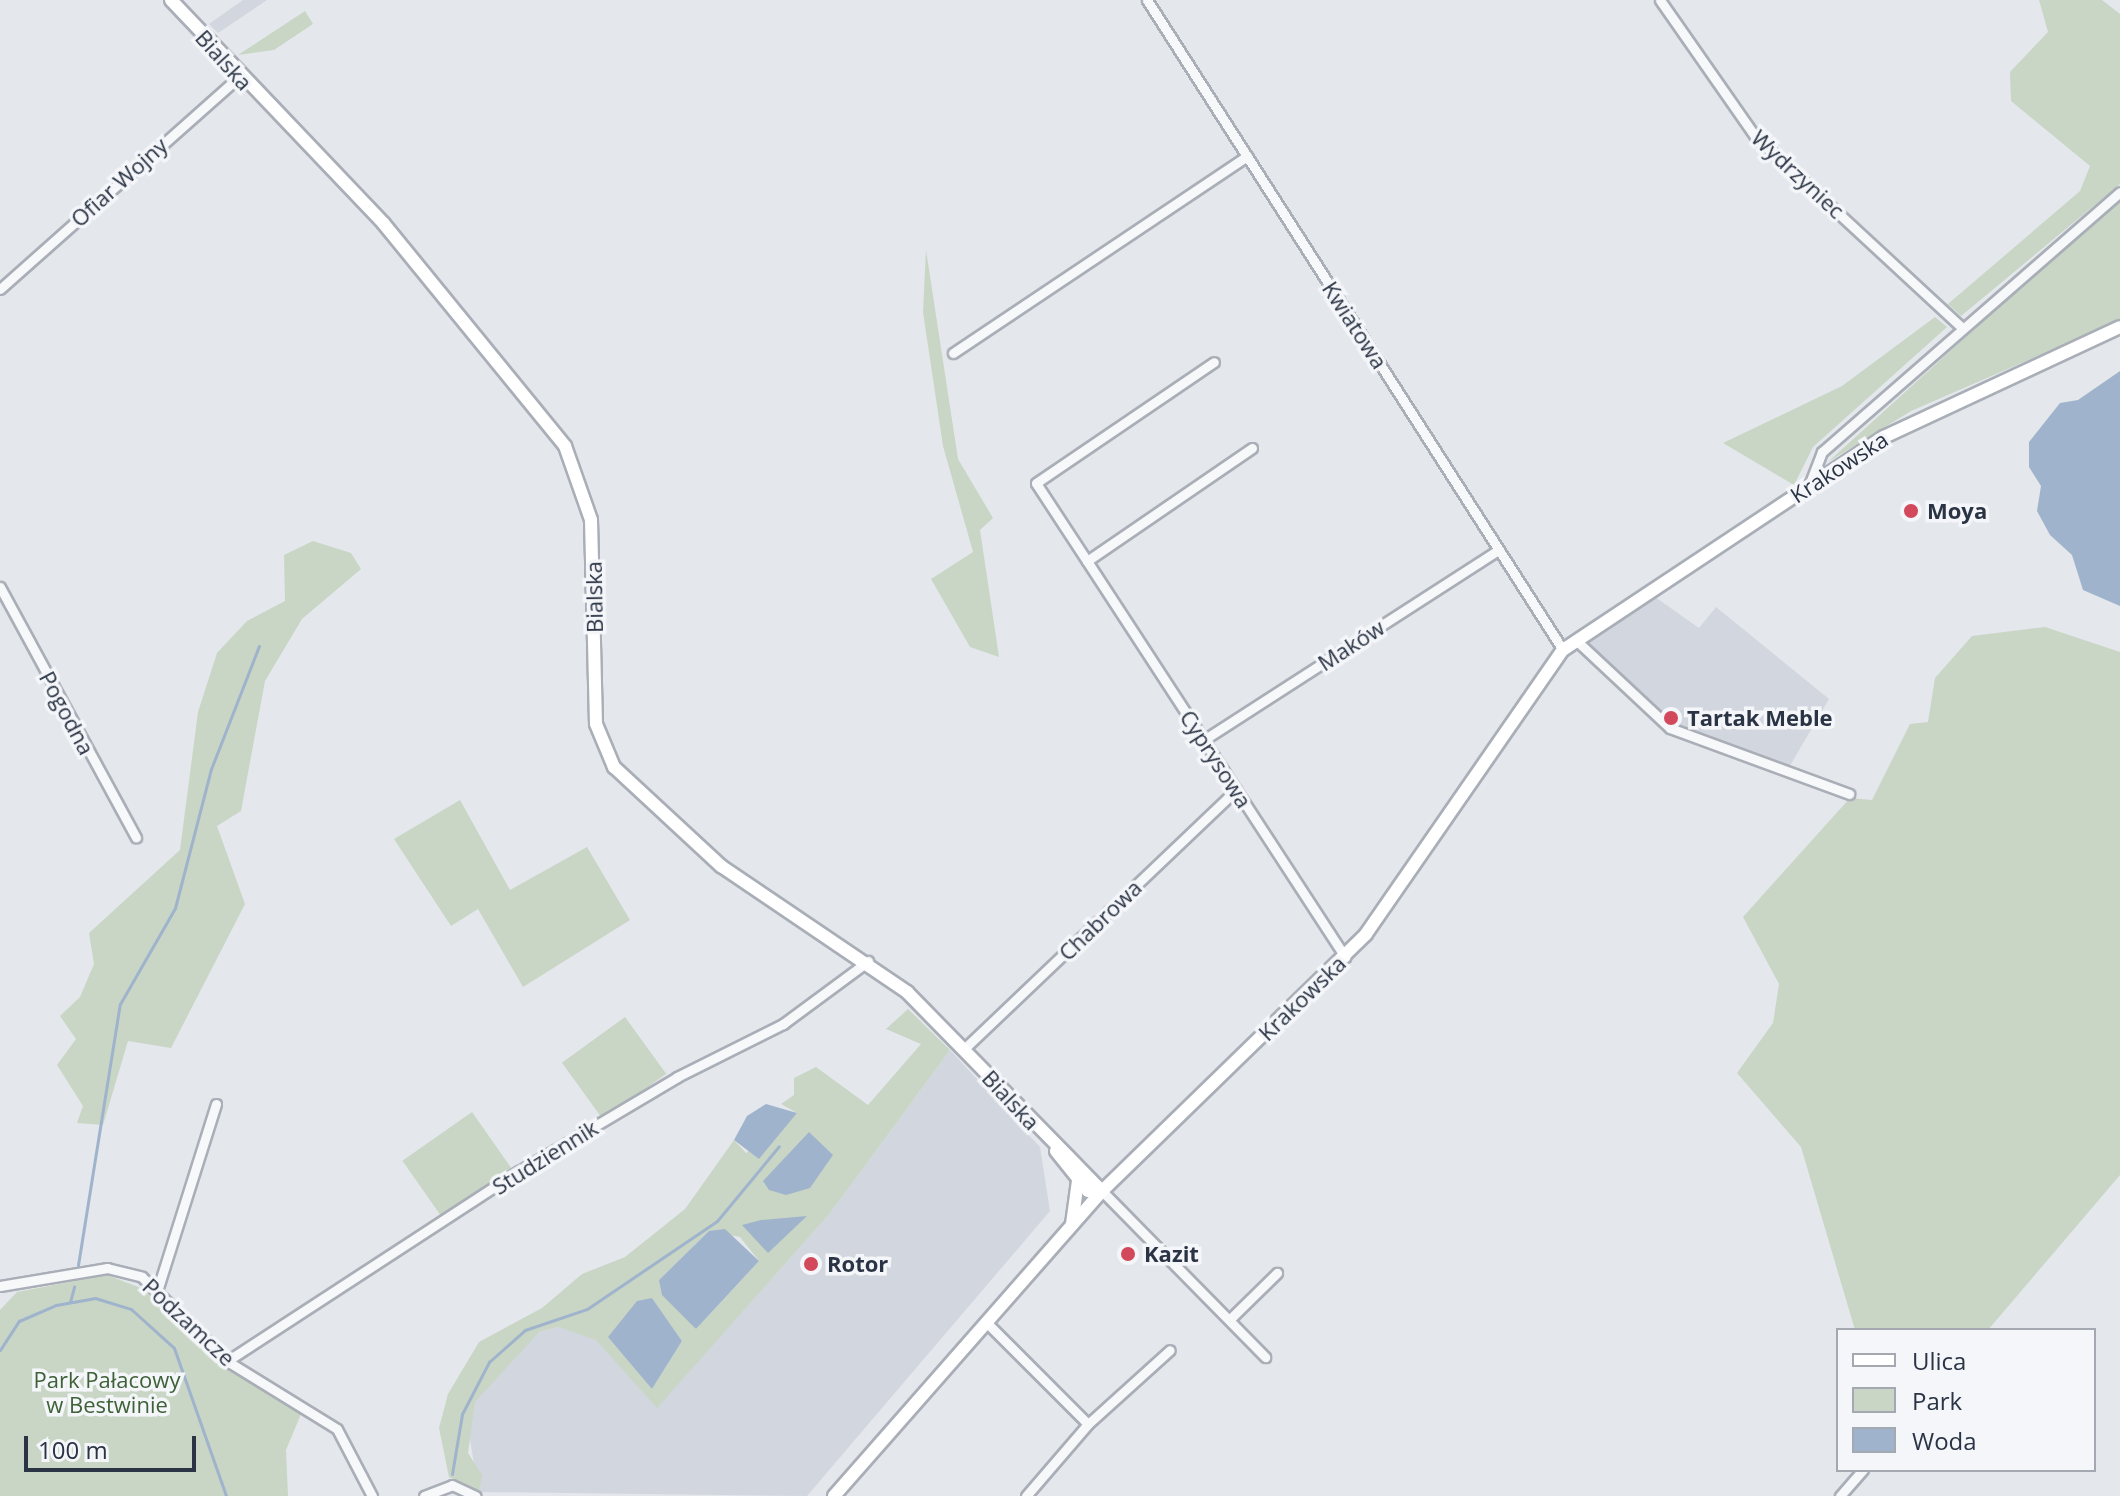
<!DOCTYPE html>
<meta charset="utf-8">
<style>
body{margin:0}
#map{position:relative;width:2120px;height:1496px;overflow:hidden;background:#e4e7ec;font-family:"Open Sans",sans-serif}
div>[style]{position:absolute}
.built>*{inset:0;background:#d2d6de}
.green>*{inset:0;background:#c9d6c5;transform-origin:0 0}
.water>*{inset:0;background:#9fb4cc}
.stream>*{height:3px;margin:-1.5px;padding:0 1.5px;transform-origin:1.5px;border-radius:1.5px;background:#9fb4cc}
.roads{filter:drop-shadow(2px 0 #a9aeb7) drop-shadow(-2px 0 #a9aeb7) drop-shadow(0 2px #a9aeb7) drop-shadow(0 -2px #a9aeb7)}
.street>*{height:9px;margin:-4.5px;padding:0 4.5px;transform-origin:4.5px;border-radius:4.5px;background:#f7f8fa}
.secondary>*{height:12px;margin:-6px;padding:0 6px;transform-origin:6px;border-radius:6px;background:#fff}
.dots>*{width:22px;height:22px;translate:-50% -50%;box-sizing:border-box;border:4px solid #f4f6f9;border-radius:50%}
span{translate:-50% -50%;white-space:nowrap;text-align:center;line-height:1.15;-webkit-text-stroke:7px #f4f6f9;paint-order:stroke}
.street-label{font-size:22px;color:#2b3445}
.poi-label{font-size:22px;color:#2b3445;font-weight:700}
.left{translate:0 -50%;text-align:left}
.park-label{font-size:22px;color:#3f6138}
.legend{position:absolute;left:1836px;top:1328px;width:260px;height:144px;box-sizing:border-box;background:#f4f6f9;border:2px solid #a4a8b1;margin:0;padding:10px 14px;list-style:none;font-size:24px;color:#2b3445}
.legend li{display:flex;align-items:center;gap:16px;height:40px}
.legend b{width:40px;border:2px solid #a4a8b1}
.scale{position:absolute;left:24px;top:1436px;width:172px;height:36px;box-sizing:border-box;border:4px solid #2b3445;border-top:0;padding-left:10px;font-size:24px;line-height:28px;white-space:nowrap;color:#2b3445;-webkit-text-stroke:6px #f4f6f9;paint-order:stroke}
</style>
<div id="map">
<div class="built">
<div style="clip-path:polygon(243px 0,267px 0,218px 33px,209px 24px)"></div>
<div style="clip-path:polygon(1655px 597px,1699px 628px,1716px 607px,1829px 699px,1788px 769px,1671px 726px,1584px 644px)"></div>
<div style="clip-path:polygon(950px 1050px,1040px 1147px,1050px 1211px,807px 1496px,479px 1492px,468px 1428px,475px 1402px,507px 1361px,539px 1332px,558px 1327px,596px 1339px,657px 1407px,831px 1212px)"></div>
</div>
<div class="green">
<div style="clip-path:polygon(2039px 0,2102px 0,2120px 14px,2120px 184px,1961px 316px,1948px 304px,2080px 191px,2090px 166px,2011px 101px,2010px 72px,2048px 32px)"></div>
<div style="clip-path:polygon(305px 11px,313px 24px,274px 50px,238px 55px)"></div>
<div style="clip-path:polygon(2120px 197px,2120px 320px,1911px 411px,1828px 462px)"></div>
<div style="clip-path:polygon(926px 250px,958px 459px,993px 518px,980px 530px,999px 657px,970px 647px,931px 579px,973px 552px,943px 446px,923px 312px)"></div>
<div style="clip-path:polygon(1935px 317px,1947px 327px,1813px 447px,1794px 485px,1723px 443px,1842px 386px)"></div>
<div style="clip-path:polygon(313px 541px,351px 553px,361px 569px,302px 619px,265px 681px,241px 811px,217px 826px,245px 904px,171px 1048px,128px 1041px,103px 1125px,77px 1123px,83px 1106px,57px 1065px,76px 1039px,60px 1016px,80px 997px,94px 964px,89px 933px,180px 850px,198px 712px,217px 653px,247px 621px,285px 601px,284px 555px)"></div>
<div style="clip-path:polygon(2045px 627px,2120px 652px,2120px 1175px,1988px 1330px,1855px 1330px,1801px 1147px,1737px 1073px,1773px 1023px,1779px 984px,1743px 917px,1850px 798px,1872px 800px,1910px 724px,1928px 722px,1935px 678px,1972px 636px)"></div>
<div style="clip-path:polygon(460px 800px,510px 890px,587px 847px,630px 920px,523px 987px,478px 909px,451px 926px,394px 839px)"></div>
<div style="clip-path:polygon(evenodd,908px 1009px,950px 1050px,831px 1212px,657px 1408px,596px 1340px,558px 1327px,539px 1332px,475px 1402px,468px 1453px,482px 1475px,479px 1492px,449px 1477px,439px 1428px,448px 1394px,479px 1342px,542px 1308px,582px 1274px,625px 1257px,685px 1209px,734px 1140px,746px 1153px,797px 1113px,781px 1104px,794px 1095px,794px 1078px,816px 1067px,868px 1105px,921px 1044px,886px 1029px,908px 1009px,709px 1231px,740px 1237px,759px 1261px,696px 1329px,659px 1280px,709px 1231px,908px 1009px,652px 1298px,682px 1341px,652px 1389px,625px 1354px,652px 1298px)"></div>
<div style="left:625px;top:1017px;width:70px;height:78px;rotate:54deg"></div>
<div style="left:472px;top:1112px;width:70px;height:85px;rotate:55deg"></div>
<div style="clip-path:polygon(107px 1275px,154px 1293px,223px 1366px,301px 1414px,286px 1450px,288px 1496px,0 1496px,0 1310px,17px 1292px)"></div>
</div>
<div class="water">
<div style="clip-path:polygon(2120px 371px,2120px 606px,2083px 590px,2072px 555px,2050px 535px,2037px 511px,2041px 486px,2029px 467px,2029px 442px,2060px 403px,2078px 400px)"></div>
<div style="clip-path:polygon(766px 1104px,797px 1113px,759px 1159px,734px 1140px,747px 1116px)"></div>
<div style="clip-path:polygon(809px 1132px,833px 1155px,810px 1188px,786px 1195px,769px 1190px,763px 1181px)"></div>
<div style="clip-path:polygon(807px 1216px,768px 1253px,742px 1225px,761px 1220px)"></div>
<div style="clip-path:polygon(725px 1229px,759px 1261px,696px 1329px,662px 1295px,659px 1280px,709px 1231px)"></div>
<div style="clip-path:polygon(652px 1298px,682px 1341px,652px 1389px,608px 1337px,637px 1301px)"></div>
</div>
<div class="stream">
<div style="left:78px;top:1265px;width:264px;rotate:-80.9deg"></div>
<div style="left:120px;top:1004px;width:111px;rotate:-60.2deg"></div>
<div style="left:175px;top:908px;width:144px;rotate:-75.5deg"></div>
<div style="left:211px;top:769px;width:132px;rotate:-68.7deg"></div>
<div style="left:70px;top:1302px;width:16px;rotate:-75deg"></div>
<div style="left:0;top:1350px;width:35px;rotate:-57deg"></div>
<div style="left:19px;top:1321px;width:40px;rotate:-23.4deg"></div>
<div style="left:56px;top:1305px;width:40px;rotate:-10deg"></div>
<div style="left:95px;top:1298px;width:38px;rotate:17deg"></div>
<div style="left:131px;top:1309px;width:58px;rotate:42.2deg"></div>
<div style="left:174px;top:1348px;width:157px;rotate:70.6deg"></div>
<div style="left:452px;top:1474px;width:61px;rotate:-80.5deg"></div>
<div style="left:462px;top:1414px;width:59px;rotate:-62.6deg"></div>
<div style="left:489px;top:1362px;width:48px;rotate:-41.6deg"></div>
<div style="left:525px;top:1330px;width:65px;rotate:-18.7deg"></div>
<div style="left:587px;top:1309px;width:157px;rotate:-34.1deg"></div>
<div style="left:717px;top:1221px;width:97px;rotate:-50.4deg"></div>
</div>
<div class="roads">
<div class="street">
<div style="left:1147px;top:0;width:772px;rotate:57.38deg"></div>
<div style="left:1660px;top:0;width:166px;rotate:55.1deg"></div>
<div style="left:1755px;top:136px;width:281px;rotate:42.8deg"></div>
<div style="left:0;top:289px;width:319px;rotate:-41.6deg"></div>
<div style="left:953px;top:353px;width:354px;rotate:-33.8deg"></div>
<div style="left:1252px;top:448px;width:200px;rotate:145.6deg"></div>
<div style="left:1087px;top:561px;width:473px;rotate:56.9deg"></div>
<div style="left:1810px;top:483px;width:33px;rotate:-69deg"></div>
<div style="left:1822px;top:452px;width:395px;rotate:-41.1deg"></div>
<div style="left:1087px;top:561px;width:93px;rotate:-123.2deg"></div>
<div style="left:1036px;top:483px;width:215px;rotate:-34.2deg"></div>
<div style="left:0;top:587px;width:285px;rotate:61.5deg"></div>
<div style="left:1577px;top:641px;width:127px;rotate:43.1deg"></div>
<div style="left:1670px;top:728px;width:191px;rotate:20.2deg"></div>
<div style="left:1205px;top:739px;width:349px;rotate:-32.8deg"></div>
<div style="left:964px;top:1049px;width:376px;rotate:-43.6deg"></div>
<div style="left:1102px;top:1191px;width:233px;rotate:45.5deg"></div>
<div style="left:0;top:1286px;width:109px;rotate:-9.5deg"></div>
<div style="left:107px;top:1268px;width:36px;rotate:14deg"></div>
<div style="left:142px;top:1277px;width:120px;rotate:44.7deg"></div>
<div style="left:227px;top:1361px;width:129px;rotate:31.7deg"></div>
<div style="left:337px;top:1429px;width:76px;rotate:62.4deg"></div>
<div style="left:158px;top:1288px;width:193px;rotate:-72.5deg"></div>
<div style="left:1230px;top:1319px;width:66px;rotate:-44.4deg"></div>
<div style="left:986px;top:1322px;width:144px;rotate:45deg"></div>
<div style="left:227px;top:1361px;width:348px;rotate:-33.1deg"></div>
<div style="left:519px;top:1171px;width:184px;rotate:-30.7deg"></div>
<div style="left:677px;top:1077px;width:119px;rotate:-26.6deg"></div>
<div style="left:783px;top:1024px;width:106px;rotate:-36.5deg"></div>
<div style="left:424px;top:1496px;width:30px;rotate:-21deg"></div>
<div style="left:452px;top:1485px;width:26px;rotate:25deg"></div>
<div style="left:1026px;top:1496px;width:95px;rotate:-49.3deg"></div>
<div style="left:1088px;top:1424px;width:110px;rotate:-42.1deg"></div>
<div style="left:1840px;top:1496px;width:35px;rotate:-49deg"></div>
</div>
<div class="secondary">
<div style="left:171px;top:0;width:309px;rotate:46.4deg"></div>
<div style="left:384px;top:224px;width:286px;rotate:50.8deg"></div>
<div style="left:565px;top:446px;width:78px;rotate:70.6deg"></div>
<div style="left:591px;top:520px;width:204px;rotate:88.6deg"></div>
<div style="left:596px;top:724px;width:47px;rotate:67.3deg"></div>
<div style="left:614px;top:767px;width:146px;rotate:42.8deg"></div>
<div style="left:721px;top:866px;width:225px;rotate:34.1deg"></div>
<div style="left:907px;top:992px;width:279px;rotate:45.6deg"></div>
<div style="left:1056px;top:1151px;width:51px;rotate:51.3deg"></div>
<div style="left:1088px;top:1191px;width:14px"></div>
<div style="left:1072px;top:1224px;width:43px;rotate:-82.1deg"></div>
<div style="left:834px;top:1496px;width:406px;rotate:-48.7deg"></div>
<div style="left:1102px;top:1191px;width:368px;rotate:-44.2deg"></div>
<div style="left:1366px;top:934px;width:346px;rotate:-55.3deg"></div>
<div style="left:1563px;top:650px;width:385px;rotate:-33.6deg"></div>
<div style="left:1884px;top:437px;width:260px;rotate:-25deg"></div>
</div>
</div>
<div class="dots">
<div style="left:1911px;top:511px;background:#d1495b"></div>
<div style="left:1671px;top:718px;background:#d1495b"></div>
<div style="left:1128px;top:1254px;background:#d1495b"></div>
<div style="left:811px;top:1264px;background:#d1495b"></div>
</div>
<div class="street-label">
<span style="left:224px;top:60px;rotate:48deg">Bialska</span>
<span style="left:1798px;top:174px;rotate:43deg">Wydrzyniec</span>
<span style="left:119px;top:182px;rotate:-42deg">Ofiar Wojny</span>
<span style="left:1355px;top:325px;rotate:57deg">Kwiatowa</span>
<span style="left:1839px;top:467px;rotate:-33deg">Krakowska</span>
<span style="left:594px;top:597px;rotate:-91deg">Bialska</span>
<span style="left:1351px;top:645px;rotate:-33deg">Maków</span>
<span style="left:67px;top:713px;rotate:62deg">Pogodna</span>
<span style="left:1216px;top:759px;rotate:57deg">Cyprysowa</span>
<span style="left:1100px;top:920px;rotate:-44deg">Chabrowa</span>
<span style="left:1302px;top:998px;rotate:-44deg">Krakowska</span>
<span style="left:1011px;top:1100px;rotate:47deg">Bialska</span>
<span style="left:545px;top:1157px;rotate:-32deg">Studziennik</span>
<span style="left:189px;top:1322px;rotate:43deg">Podzamcze</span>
</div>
<div class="poi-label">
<span class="left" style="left:1927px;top:511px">Moya</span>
<span class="left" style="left:1687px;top:718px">Tartak Meble</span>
<span class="left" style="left:1144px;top:1254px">Kazit</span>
<span class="left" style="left:827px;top:1264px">Rotor</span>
</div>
<div class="park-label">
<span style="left:107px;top:1392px">Park Pałacowy<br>w Bestwinie</span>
</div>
<ul class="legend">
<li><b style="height:10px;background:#fff"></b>Ulica</li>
<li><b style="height:22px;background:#c9d6c5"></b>Park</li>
<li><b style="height:22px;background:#9fb4cc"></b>Woda</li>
</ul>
<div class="scale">100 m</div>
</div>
